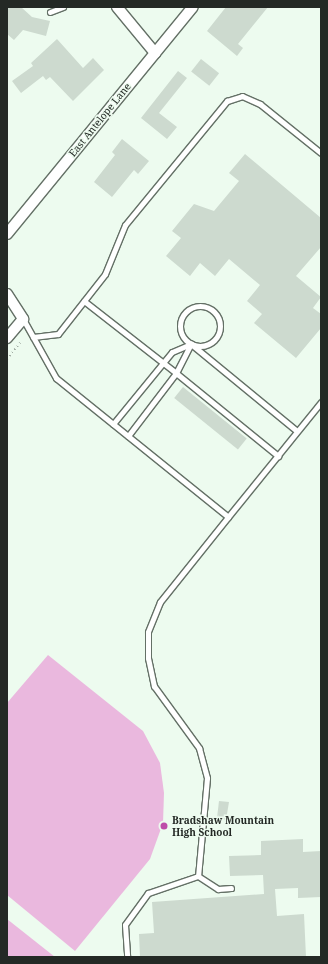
<!DOCTYPE html>
<style>
body{margin:0}
#map{position:relative;width:328px;height:964px;overflow:hidden;background:#edfbef;font-family:"Noto Serif",serif}
div>[style]{position:absolute}
.green>*{inset:0;background:#eab8de}
.building>*{inset:0;background:#cddacf;transform-origin:0 0}
.path>*{height:2px;margin-top:-1px;transform-origin:0;background:repeating-linear-gradient(90deg,#a2ada4 0 1px,transparent 0 4px)}
.roads{filter:drop-shadow(1px 0 #647066) drop-shadow(-1px 0 #647066) drop-shadow(0 1px #647066) drop-shadow(0 -1px #647066)}
.lane>*{height:5px;margin:-2.5px;padding:0 2.5px;transform-origin:2.5px;border-radius:2.5px;background:#fff}
.lane>.ring{margin:-2.5px;padding:0;box-sizing:content-box;background:none;border:5px solid #fff;border-radius:50%}
.street>*{height:10px;margin:-5px;padding:0 5px;transform-origin:5px;border-radius:5px;background:#fff}
.dots>*{width:11px;height:11px;translate:-50% -50%;box-sizing:border-box;border:2px solid #edfbef;border-radius:50%}
span{translate:-50% -50%;white-space:nowrap;text-align:center;line-height:1.15;-webkit-text-stroke:3px #edfbef;paint-order:stroke}
.street-label{font-size:10px;color:#242925}
.poi-label{font-size:10px;color:#242925;font-weight:700}
.left{translate:0 -50%;text-align:left}
.frame{position:absolute;inset:0;border:8px solid #242925;pointer-events:none}
</style>
<div id="map">
<div class="green">
<div style="clip-path:polygon(48px 655px,143px 731px,160px 763px,164px 793px,163px 823px,150px 859px,75px 951px,7px 895px,7px 703px)"></div>
<div style="clip-path:polygon(7px 919px,55px 957px,7px 957px)"></div>
</div>
<div class="building">
<div style="clip-path:polygon(7px 7px,21px 7px,32px 17px,50px 21px,46px 36px,23px 30px,14px 40px,7px 34px)"></div>
<div style="clip-path:polygon(226px 7px,268px 7px,238px 44px,243px 48px,237px 56px,207px 31px)"></div>
<div style="clip-path:polygon(57px 39px,83px 68px,93px 58px,104px 70px,73px 101px,50px 77px,46px 80px,43px 76px,21px 93px,12px 81px,33px 66px,31px 63px)"></div>
<div style="left:201px;top:59px;width:23px;height:16px;rotate:38deg"></div>
<div style="clip-path:polygon(178px 71px,187px 78px,159px 113px,177px 127px,167px 139px,141px 118px)"></div>
<div style="clip-path:polygon(122px 139px,149px 161px,138px 174px,134px 170px,112px 197px,94px 182px,115px 155px,112px 152px)"></div>
<div style="clip-path:polygon(245px 154px,321px 218px,321px 247px,296px 276px,321px 297px,313px 308px,321px 314px,321px 328px,296px 358px,254px 323px,262px 314px,247px 301px,260px 285px,229px 259px,215px 276px,200px 263px,190px 276px,166px 256px,181px 238px,172px 231px,194px 204px,214px 211px,239px 181px,229px 173px)"></div>
<div style="left:183px;top:387px;width:82px;height:14px;rotate:39deg"></div>
<div style="clip-path:polygon(219px 801px,229px 802px,226px 820px,217px 818px)"></div>
<div style="clip-path:polygon(303px 839px,303px 852px,321px 851px,321px 897px,298px 898px,298px 888px,275px 889px,277px 916px,304px 914px,306px 957px,140px 957px,139px 934px,154px 933px,152px 902px,264px 894px,263px 875px,230px 876px,229px 856px,261px 855px,261px 841px)"></div>
</div>
<div class="path">
<div style="left:7px;top:359px;width:21px;rotate:-51deg"></div>
</div>
<div class="roads">
<div class="lane">
<div style="left:50px;top:12px;width:14px;rotate:-21deg"></div>
<div style="left:84px;top:301px;width:117px;rotate:38deg"></div>
<div style="left:176px;top:373px;width:33px;rotate:-63deg"></div>
<div class="ring" style="left:180px;top:306px;width:35px;height:35px"></div>
<div style="left:23px;top:319px;width:68px;rotate:60.8deg"></div>
<div style="left:56px;top:378px;width:221px;rotate:38.9deg"></div>
<div style="left:228px;top:517px;width:109px;rotate:128.7deg"></div>
<div style="left:160px;top:602px;width:32px;rotate:112deg"></div>
<div style="left:148px;top:632px;width:26px;rotate:90deg"></div>
<div style="left:148px;top:658px;width:29px;rotate:78deg"></div>
<div style="left:154px;top:686px;width:77px;rotate:54deg"></div>
<div style="left:199px;top:748px;width:31px;rotate:75deg"></div>
<div style="left:207px;top:778px;width:98px;rotate:95.2deg"></div>
<div style="left:198px;top:876px;width:53px;rotate:161.2deg"></div>
<div style="left:148px;top:893px;width:39px;rotate:126deg"></div>
<div style="left:125px;top:925px;width:32px;rotate:86deg"></div>
<div style="left:33px;top:337px;width:25px;rotate:-7deg"></div>
<div style="left:58px;top:334px;width:76px;rotate:-51.9deg"></div>
<div style="left:105px;top:274px;width:53px;rotate:-67.8deg"></div>
<div style="left:125px;top:225px;width:161px;rotate:-50.6deg"></div>
<div style="left:227px;top:101px;width:16px;rotate:-18deg"></div>
<div style="left:242px;top:96px;width:20px;rotate:24deg"></div>
<div style="left:260px;top:104px;width:78px;rotate:38.8deg"></div>
<div style="left:113px;top:424px;width:93px;rotate:-50.7deg"></div>
<div style="left:172px;top:352px;width:21px;rotate:-23deg"></div>
<div style="left:191px;top:344px;width:137px;rotate:39.4deg"></div>
<div style="left:128px;top:436px;width:79px;rotate:-52.7deg"></div>
<div style="left:176px;top:373px;width:132px;rotate:39.1deg"></div>
<div style="left:228px;top:517px;width:148px;rotate:-51deg"></div>
<div style="left:198px;top:876px;width:24px;rotate:33deg"></div>
<div style="left:218px;top:889px;width:13px;rotate:-4deg"></div>
</div>
<div class="street">
<div style="left:117px;top:7px;width:60px;rotate:50.4deg"></div>
<div style="left:7px;top:234px;width:293px;rotate:-50.7deg"></div>
<div style="left:7px;top:294px;width:30px;rotate:57deg"></div>
<div style="left:23px;top:319px;width:25px;rotate:130deg"></div>
</div>
</div>
<div class="dots">
<div style="left:164px;top:826px;background:#be4da9"></div>
</div>
<div class="street-label">
<span style="left:100px;top:120px;rotate:-51deg">East Antelope Lane</span>
</div>
<div class="poi-label">
<span class="left" style="left:172px;top:826px">Bradshaw Mountain<br>High School</span>
</div>
<div class="frame"></div>
</div>
